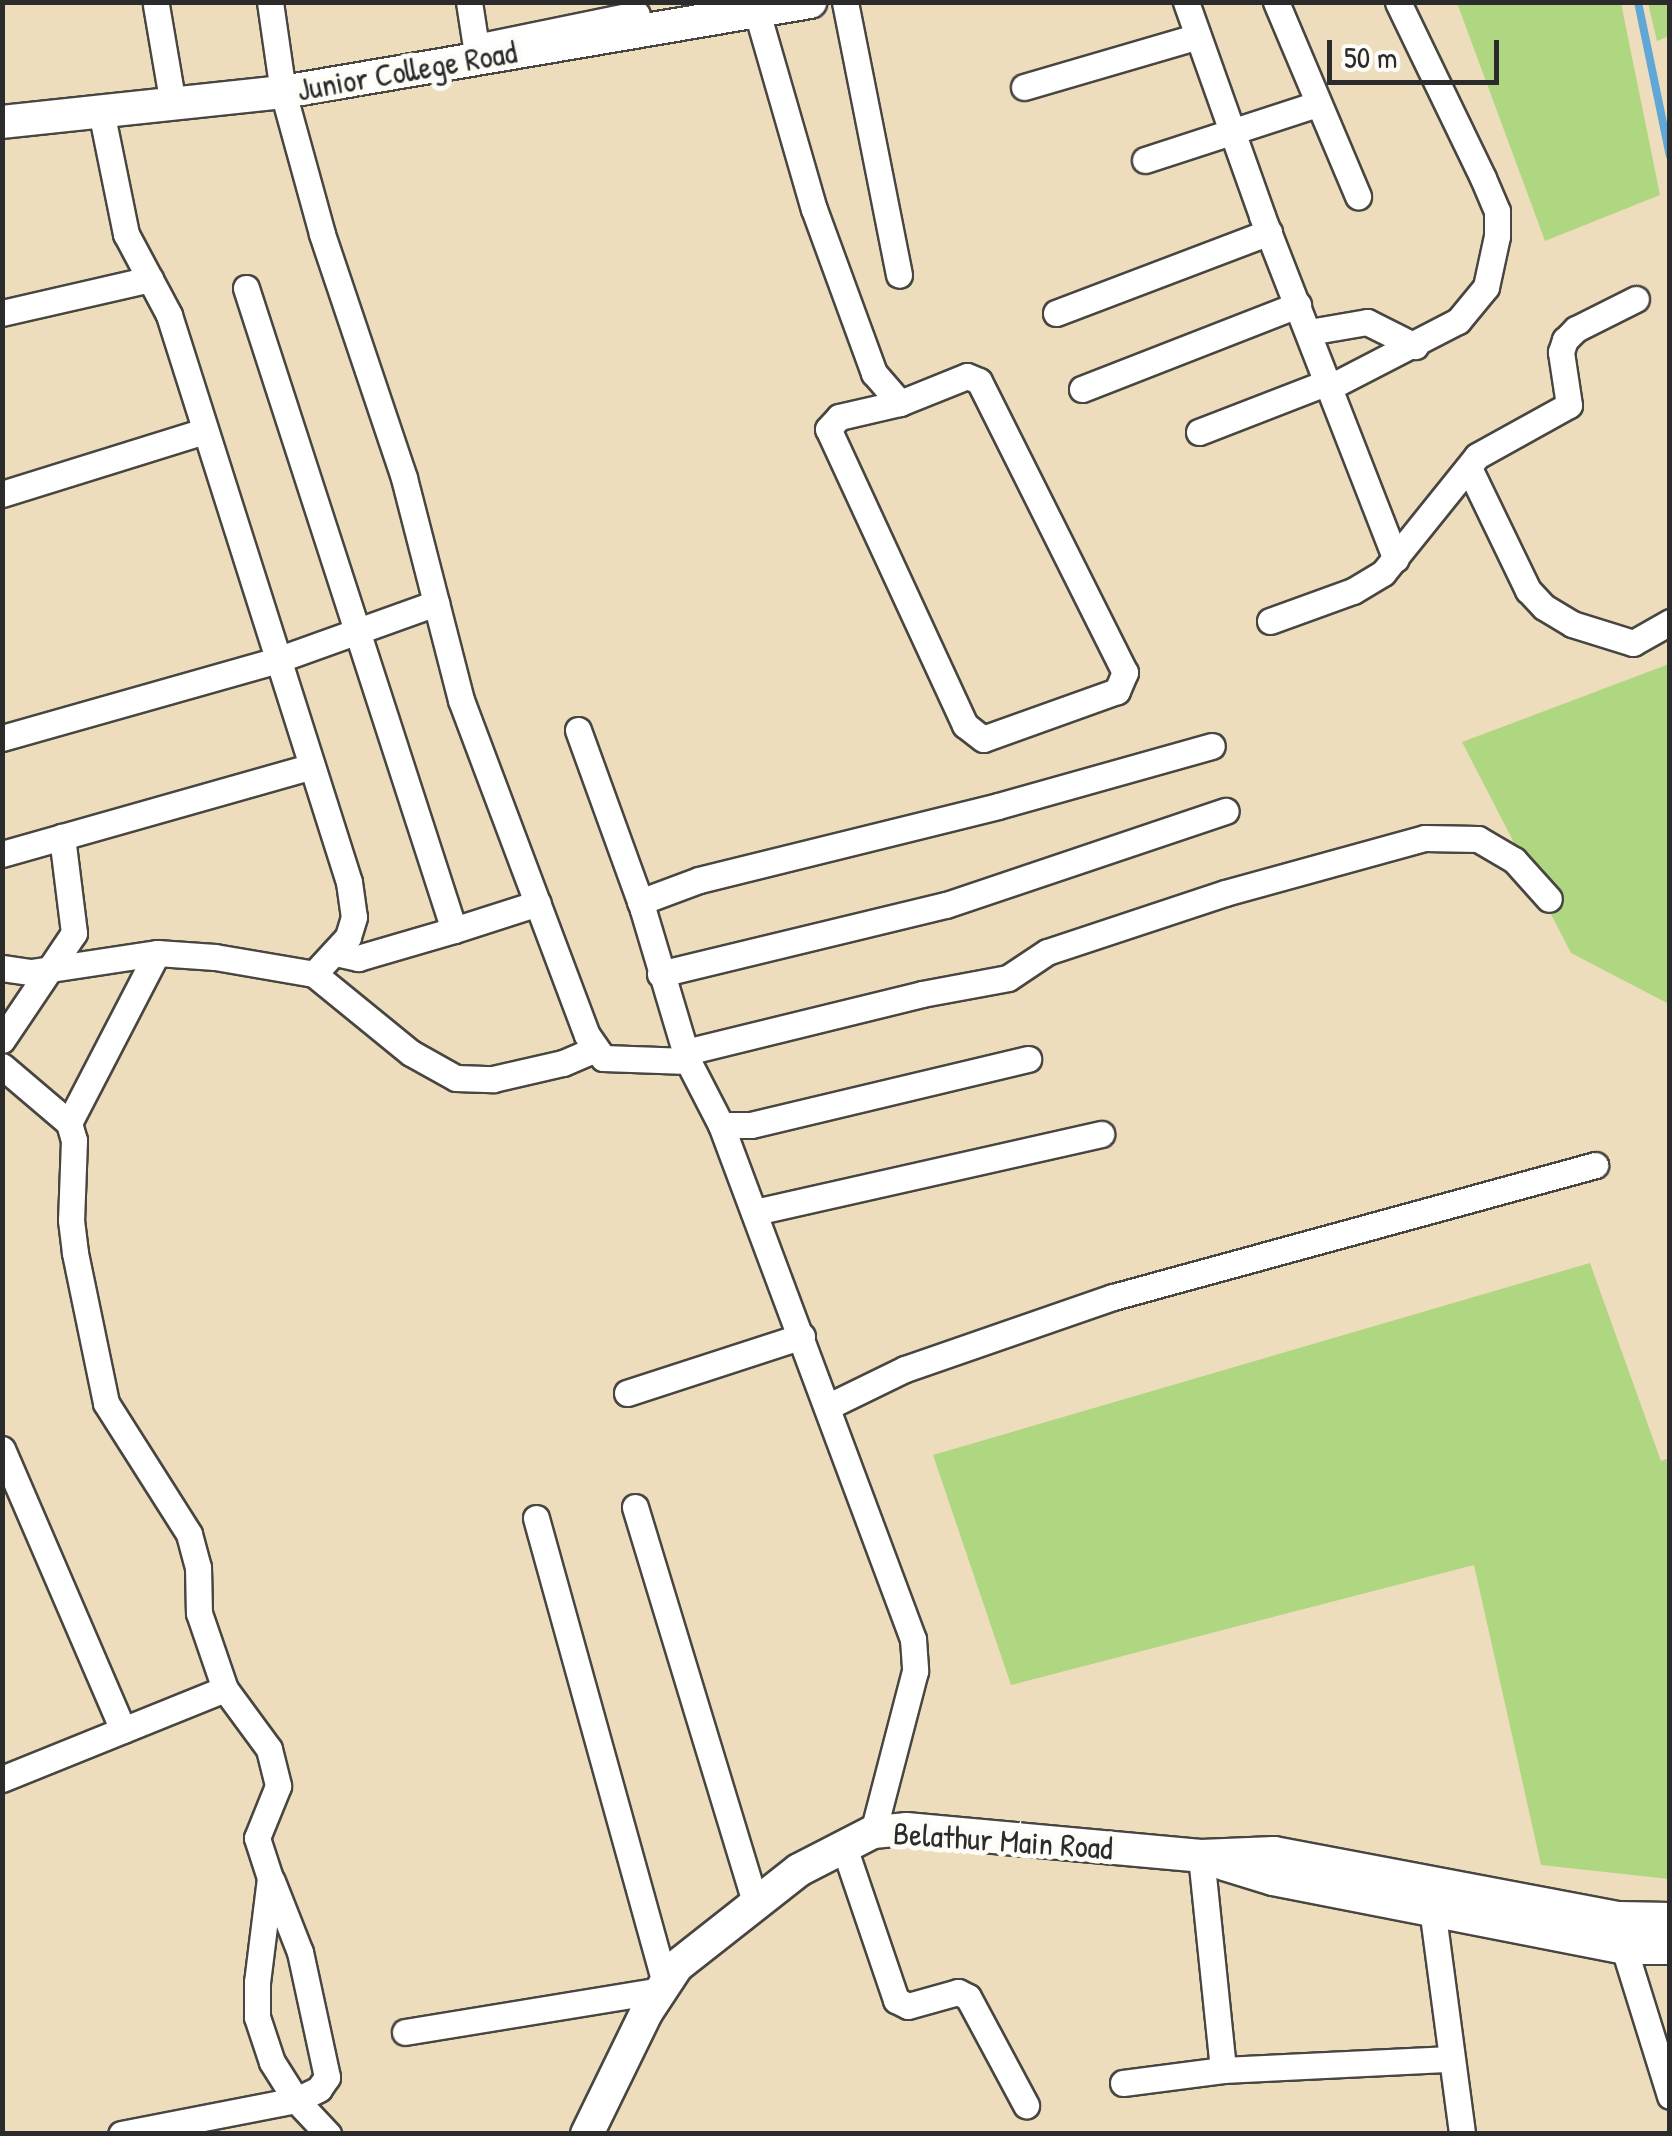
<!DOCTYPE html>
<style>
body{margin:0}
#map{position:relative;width:1672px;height:2136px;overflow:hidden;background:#eeddbc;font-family:"Patrick Hand",sans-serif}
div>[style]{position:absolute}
.green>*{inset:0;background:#afd781}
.stream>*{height:8px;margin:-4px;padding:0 4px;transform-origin:4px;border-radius:4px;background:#60a6d6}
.roads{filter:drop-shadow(2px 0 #484641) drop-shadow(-2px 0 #484641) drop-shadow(0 2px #484641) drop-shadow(0 -2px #484641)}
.minor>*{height:25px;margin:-12.5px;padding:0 12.5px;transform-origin:12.5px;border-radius:12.5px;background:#fff}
.tertiary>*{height:32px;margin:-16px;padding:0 16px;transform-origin:16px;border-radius:16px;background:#fff}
span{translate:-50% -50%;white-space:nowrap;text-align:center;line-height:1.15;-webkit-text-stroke:10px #fdfcf7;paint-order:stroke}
.street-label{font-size:32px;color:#2b2b2b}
.frame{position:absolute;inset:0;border:5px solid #2b2b2b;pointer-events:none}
.scale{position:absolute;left:1327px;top:40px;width:172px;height:45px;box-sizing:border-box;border:5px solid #2b2b2b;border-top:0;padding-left:12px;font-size:30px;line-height:35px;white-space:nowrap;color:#2b2b2b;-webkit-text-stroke:8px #fdfcf7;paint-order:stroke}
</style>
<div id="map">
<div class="green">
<div style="clip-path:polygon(1457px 3px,1621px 3px,1660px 195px,1545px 241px)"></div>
<div style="clip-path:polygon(1648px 3px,1669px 3px,1669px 36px,1657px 41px)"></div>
<div style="clip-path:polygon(1669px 664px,1669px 1004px,1571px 953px,1462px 742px)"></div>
<div style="clip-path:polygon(1590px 1263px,1661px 1461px,1669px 1458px,1669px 1879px,1541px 1865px,1474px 1565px,1011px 1685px,933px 1455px)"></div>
</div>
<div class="stream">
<div style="left:1638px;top:2px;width:157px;rotate:78.3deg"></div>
</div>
<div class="roads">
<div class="minor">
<div style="left:270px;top:2px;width:91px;rotate:81.8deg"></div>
<div style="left:283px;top:92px;width:147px;rotate:74.6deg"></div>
<div style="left:322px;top:234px;width:257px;rotate:71.4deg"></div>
<div style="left:404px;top:478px;width:229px;rotate:75.6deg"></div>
<div style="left:461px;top:700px;width:358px;rotate:69.4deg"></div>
<div style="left:587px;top:1035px;width:28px;rotate:55deg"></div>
<div style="left:603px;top:1058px;width:85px;rotate:2deg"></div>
<div style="left:469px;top:2px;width:46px;rotate:81.2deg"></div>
<div style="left:476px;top:47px;width:164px;rotate:-11.6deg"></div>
<div style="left:845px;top:2px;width:278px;rotate:78.8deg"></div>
<div style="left:1186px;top:2px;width:227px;rotate:70.4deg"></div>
<div style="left:1262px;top:216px;width:368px;rotate:68.7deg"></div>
<div style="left:1276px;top:2px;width:211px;rotate:67.1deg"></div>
<div style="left:156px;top:5px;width:100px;rotate:80.3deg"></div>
<div style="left:757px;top:12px;width:205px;rotate:73.9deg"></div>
<div style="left:814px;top:209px;width:175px;rotate:69.9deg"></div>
<div style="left:874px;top:373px;width:40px;rotate:49deg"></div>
<div style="left:900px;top:403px;width:72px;rotate:-21.9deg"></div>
<div style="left:967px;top:376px;width:13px;rotate:23deg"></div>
<div style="left:979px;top:381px;width:326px;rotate:63.4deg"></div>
<div style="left:1125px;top:672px;width:21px;rotate:113deg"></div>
<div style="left:1117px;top:691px;width:142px;rotate:160.3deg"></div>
<div style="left:983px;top:739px;width:23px;rotate:-142deg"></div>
<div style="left:965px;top:725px;width:326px;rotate:-114.8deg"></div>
<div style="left:828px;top:429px;width:16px;rotate:-47deg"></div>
<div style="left:839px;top:417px;width:63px;rotate:-12.9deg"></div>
<div style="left:1024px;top:87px;width:181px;rotate:-16.3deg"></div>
<div style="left:101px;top:111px;width:126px;rotate:78.5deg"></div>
<div style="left:126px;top:234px;width:92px;rotate:62deg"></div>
<div style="left:169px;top:315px;width:595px;rotate:72.39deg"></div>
<div style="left:349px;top:882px;width:35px;rotate:82deg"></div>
<div style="left:354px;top:917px;width:21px;rotate:107deg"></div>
<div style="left:348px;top:937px;width:50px;rotate:132.6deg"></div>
<div style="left:1145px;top:160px;width:181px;rotate:-18deg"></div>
<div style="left:246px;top:288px;width:675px;rotate:72.05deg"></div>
<div style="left:454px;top:930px;width:88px;rotate:-17.8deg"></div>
<div style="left:2px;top:313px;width:152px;rotate:-12.9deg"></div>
<div style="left:1056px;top:313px;width:228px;rotate:-20.8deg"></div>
<div style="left:1309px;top:332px;width:59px;rotate:-9.8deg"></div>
<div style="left:1367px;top:322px;width:54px;rotate:26.6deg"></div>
<div style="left:1330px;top:387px;width:144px;rotate:-27.3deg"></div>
<div style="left:1458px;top:321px;width:44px;rotate:-50.5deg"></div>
<div style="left:1486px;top:287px;width:52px;rotate:-77.8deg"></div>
<div style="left:1497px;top:236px;width:25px;rotate:-90deg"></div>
<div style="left:1497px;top:211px;width:36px;rotate:-113deg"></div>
<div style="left:1483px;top:178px;width:195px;rotate:-115.8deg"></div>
<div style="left:1082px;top:389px;width:232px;rotate:-21.3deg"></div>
<div style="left:1199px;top:432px;width:138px;rotate:-21.2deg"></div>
<div style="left:1469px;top:468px;width:136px;rotate:64.2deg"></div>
<div style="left:1528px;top:590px;width:23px;rotate:47deg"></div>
<div style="left:1544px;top:607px;width:33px;rotate:31deg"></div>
<div style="left:1572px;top:624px;width:64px;rotate:17.3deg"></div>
<div style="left:1633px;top:643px;width:43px;rotate:-29.6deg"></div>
<div style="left:2px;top:494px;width:212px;rotate:-17.3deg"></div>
<div style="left:1270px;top:621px;width:88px;rotate:-19.9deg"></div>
<div style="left:1353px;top:591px;width:35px;rotate:-31deg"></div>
<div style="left:1383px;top:573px;width:150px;rotate:-51.2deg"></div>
<div style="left:1477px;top:456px;width:105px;rotate:-29deg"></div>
<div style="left:1569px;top:405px;width:54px;rotate:-98.6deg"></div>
<div style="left:1561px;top:352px;width:13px;rotate:-72deg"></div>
<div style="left:1565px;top:340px;width:16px;rotate:-45deg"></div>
<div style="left:1576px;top:329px;width:67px;rotate:-26.6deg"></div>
<div style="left:578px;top:730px;width:191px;rotate:70.1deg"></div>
<div style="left:643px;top:910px;width:158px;rotate:73.4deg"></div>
<div style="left:688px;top:1061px;width:72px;rotate:62.7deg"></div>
<div style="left:721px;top:1125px;width:549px;rotate:69.52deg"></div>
<div style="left:913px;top:1639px;width:32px;rotate:86deg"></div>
<div style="left:915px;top:1671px;width:166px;rotate:104.6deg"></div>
<div style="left:2px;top:738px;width:286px;rotate:-15.8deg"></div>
<div style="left:277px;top:660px;width:169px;rotate:-19.7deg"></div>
<div style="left:2px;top:854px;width:322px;rotate:-15.8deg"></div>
<div style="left:640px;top:902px;width:63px;rotate:-20.4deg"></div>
<div style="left:699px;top:880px;width:308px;rotate:-13.9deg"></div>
<div style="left:998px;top:806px;width:222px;rotate:-15.7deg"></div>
<div style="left:336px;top:953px;width:23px;rotate:13deg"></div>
<div style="left:358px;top:958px;width:100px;rotate:-16.3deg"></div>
<div style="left:2px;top:968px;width:29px;rotate:8deg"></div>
<div style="left:31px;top:972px;width:127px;rotate:-8.6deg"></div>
<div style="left:157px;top:953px;width:58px;rotate:3.9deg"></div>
<div style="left:215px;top:957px;width:100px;rotate:9.7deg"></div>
<div style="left:314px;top:974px;width:125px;rotate:39.2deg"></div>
<div style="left:411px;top:1053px;width:51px;rotate:29.1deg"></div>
<div style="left:456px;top:1078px;width:37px;rotate:2deg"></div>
<div style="left:493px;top:1079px;width:72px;rotate:-12.9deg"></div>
<div style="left:563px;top:1063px;width:33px;rotate:-23deg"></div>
<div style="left:660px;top:974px;width:294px;rotate:-13.6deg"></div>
<div style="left:946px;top:905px;width:295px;rotate:-18.6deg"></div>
<div style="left:2px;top:1040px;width:129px;rotate:-56.1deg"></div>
<div style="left:74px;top:933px;width:97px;rotate:-97.1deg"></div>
<div style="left:686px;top:1052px;width:243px;rotate:-13.8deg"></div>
<div style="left:922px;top:994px;width:87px;rotate:-10.5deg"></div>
<div style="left:1008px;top:978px;width:47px;rotate:-33.7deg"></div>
<div style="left:1047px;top:952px;width:188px;rotate:-18.3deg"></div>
<div style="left:1225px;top:893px;width:207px;rotate:-15.4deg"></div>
<div style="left:1425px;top:838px;width:53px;rotate:1.1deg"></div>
<div style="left:1478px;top:839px;width:42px;rotate:30.3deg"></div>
<div style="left:1514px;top:860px;width:52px;rotate:48.1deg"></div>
<div style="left:2px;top:1066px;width:88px;rotate:40.4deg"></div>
<div style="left:69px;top:1123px;width:18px;rotate:74deg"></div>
<div style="left:74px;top:1140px;width:80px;rotate:92.1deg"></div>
<div style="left:71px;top:1220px;width:33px;rotate:83deg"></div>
<div style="left:75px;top:1253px;width:153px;rotate:78.3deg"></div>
<div style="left:106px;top:1403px;width:155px;rotate:57.6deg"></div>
<div style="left:189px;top:1534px;width:34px;rotate:75deg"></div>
<div style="left:198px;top:1567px;width:46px;rotate:88.8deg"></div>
<div style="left:199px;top:1613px;width:80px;rotate:71.1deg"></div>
<div style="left:225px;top:1689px;width:74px;rotate:53.7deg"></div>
<div style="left:269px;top:1749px;width:38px;rotate:76deg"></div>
<div style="left:278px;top:1786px;width:56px;rotate:112deg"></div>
<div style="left:257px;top:1838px;width:42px;rotate:72deg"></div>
<div style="left:270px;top:1878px;width:105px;rotate:97.1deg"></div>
<div style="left:257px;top:1982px;width:35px;rotate:90deg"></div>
<div style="left:257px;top:2017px;width:47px;rotate:71.6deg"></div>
<div style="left:272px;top:2062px;width:45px;rotate:57.7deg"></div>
<div style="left:296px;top:2100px;width:178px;rotate:169deg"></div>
<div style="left:69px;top:1123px;width:191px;rotate:-62.6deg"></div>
<div style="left:721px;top:1125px;width:30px"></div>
<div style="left:751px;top:1125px;width:285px;rotate:-13.4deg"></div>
<div style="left:755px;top:1212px;width:355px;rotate:-12.7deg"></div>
<div style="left:627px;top:1393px;width:184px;rotate:-18deg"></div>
<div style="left:829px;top:1406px;width:85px;rotate:-26deg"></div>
<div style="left:905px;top:1369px;width:220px;rotate:-19.1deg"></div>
<div style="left:1113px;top:1297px;width:500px;rotate:-15.3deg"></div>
<div style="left:2px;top:1449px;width:306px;rotate:66.7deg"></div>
<div style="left:635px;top:1507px;width:414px;rotate:73.1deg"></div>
<div style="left:536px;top:1518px;width:484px;rotate:74.5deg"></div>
<div style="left:2px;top:1779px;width:240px;rotate:-22deg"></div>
<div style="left:843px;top:1844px;width:165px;rotate:71.2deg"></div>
<div style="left:896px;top:2000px;width:13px;rotate:27deg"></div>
<div style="left:908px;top:2006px;width:52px;rotate:-15.6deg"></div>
<div style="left:958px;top:1992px;width:11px;rotate:27deg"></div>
<div style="left:968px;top:1997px;width:123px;rotate:61.8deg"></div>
<div style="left:1201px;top:1856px;width:215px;rotate:84.1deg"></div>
<div style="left:272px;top:1881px;width:76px;rotate:68.5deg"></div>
<div style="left:300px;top:1952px;width:128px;rotate:77.8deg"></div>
<div style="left:327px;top:2077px;width:14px;rotate:124deg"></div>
<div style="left:319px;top:2089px;width:25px;rotate:154deg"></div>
<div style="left:296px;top:2100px;width:47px;rotate:46.7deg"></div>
<div style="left:1432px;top:1908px;width:228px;rotate:82.4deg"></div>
<div style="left:1624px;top:1932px;width:16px;rotate:90deg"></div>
<div style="left:1624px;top:1948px;width:155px;rotate:72.7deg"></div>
<div style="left:405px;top:2032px;width:259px;rotate:-9.3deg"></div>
<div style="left:1123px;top:2083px;width:101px;rotate:-7.4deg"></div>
<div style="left:1223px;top:2070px;width:228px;rotate:-2.8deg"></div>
</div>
<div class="tertiary">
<div style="left:2px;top:122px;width:283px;rotate:-6.1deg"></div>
<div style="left:283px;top:92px;width:535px;rotate:-9.69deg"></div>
<div style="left:1224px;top:1864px;width:51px;rotate:17deg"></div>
<div style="left:1273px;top:1879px;width:358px;rotate:11.1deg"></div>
<div style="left:1624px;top:1948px;width:46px"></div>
<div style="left:587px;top:2134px;width:135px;rotate:-64deg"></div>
<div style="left:646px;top:2013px;width:56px;rotate:-56.6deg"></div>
<div style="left:677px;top:1966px;width:155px;rotate:-38.2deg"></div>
<div style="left:799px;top:1870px;width:83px;rotate:-27.2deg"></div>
<div style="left:873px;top:1832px;width:33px;rotate:-5deg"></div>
<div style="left:906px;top:1829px;width:296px;rotate:5.2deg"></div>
<div style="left:1201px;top:1856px;width:73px;rotate:-2.4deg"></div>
<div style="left:1274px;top:1853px;width:351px;rotate:10.7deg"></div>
<div style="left:1619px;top:1918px;width:51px;rotate:1.1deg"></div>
</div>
</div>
<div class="street-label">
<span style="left:407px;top:71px;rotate:-10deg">Junior College Road</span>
<span style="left:1003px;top:1841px;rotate:4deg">Belathur Main Road</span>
</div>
<div class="frame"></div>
<div class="scale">50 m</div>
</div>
